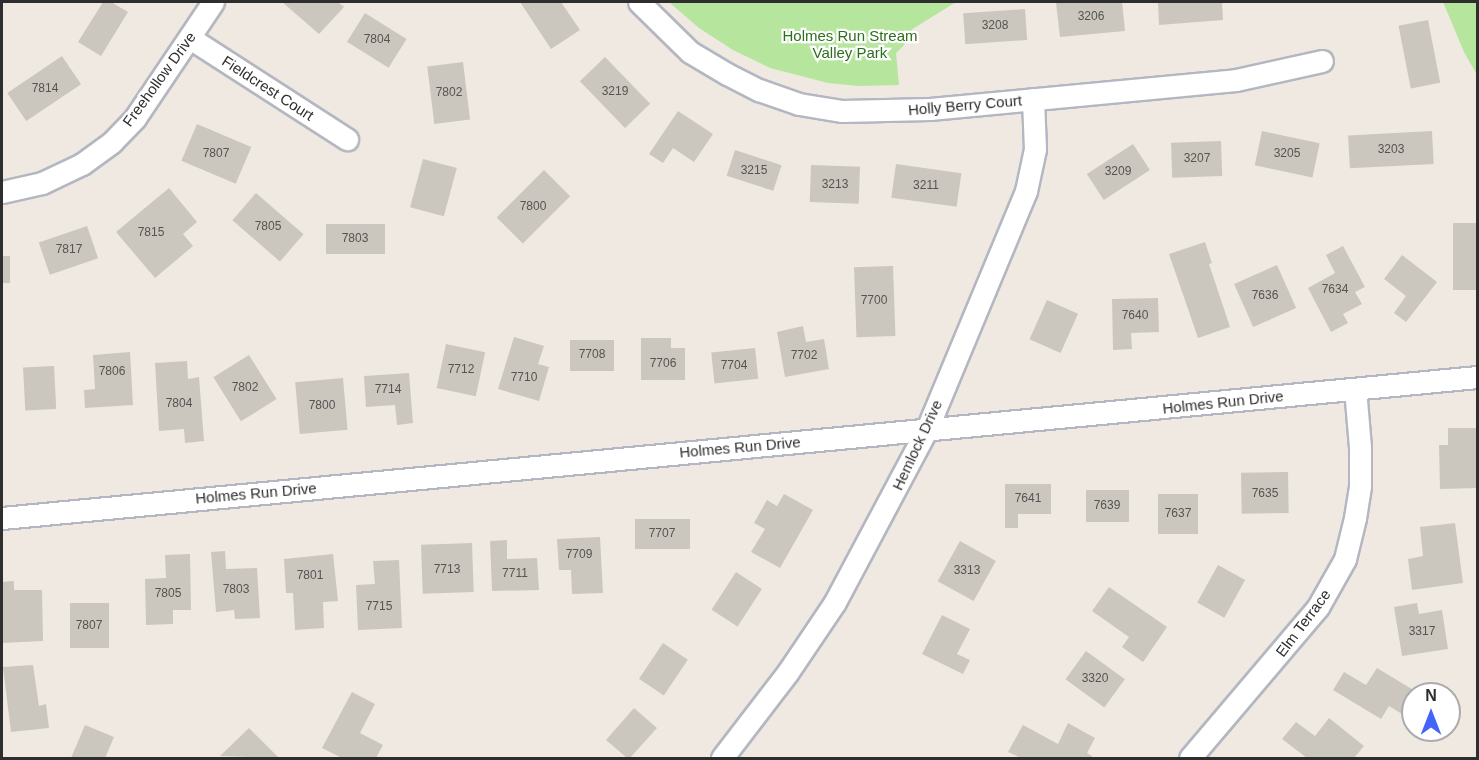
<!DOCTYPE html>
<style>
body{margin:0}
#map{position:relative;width:1479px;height:760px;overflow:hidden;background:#efe9e1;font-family:Helvetica,sans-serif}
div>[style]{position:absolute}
.green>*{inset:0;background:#b6e59e}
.building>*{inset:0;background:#cbc7bf;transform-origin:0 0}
.roads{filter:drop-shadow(2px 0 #b4b7c1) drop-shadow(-2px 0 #b4b7c1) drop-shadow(0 2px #b4b7c1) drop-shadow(0 -2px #b4b7c1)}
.minor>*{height:21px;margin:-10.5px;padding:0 10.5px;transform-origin:10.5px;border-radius:10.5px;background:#fff}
span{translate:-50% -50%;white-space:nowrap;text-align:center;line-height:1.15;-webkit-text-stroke:4.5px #fff;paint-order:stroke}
.number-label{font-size:12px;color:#555452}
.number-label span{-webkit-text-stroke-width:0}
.park-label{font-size:15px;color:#2c6e1b}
.street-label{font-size:15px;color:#2e2e2e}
.frame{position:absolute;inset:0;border:3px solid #2e2e2e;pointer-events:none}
.north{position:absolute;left:1401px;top:682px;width:60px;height:60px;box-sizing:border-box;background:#fff;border:2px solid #ababab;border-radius:50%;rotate:0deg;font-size:16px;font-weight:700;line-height:24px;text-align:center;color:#2e2e2e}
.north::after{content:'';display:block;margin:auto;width:21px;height:27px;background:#4264fb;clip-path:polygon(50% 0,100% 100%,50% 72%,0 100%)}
</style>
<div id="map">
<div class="green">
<div style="clip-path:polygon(669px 2px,956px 2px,911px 30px,906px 43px,896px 53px,899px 85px,859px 86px,828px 83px,770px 68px,733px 50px,699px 28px)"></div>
<div style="clip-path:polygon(1443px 2px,1477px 2px,1477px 75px,1464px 52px)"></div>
</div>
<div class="building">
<div style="clip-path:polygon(103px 2px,111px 2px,128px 12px,101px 56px,78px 42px)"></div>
<div style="clip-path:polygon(282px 2px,338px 2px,344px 7px,319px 34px)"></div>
<div style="clip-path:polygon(520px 2px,561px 2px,580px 30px,551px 49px)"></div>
<div style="clip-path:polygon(1075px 2px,1122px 2px,1125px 31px,1060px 37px,1056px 3px)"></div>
<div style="clip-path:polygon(1158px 2px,1222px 2px,1223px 20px,1159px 25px)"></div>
<div style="left:1025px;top:9px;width:31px;height:62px;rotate:86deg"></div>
<div style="left:365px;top:13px;width:49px;height:34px;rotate:32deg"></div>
<div style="left:1428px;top:20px;width:64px;height:30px;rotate:79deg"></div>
<div style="left:62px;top:56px;width:34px;height:66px;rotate:56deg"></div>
<div style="left:605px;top:57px;width:65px;height:35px;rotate:46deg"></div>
<div style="left:463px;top:62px;width:58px;height:36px;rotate:83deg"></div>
<div style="clip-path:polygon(678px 111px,713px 134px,694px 162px,673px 148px,663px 163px,649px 154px)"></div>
<div style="left:197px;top:124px;width:59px;height:40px;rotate:23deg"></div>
<div style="left:1262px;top:131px;width:59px;height:35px;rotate:12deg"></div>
<div style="left:1432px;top:131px;width:33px;height:84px;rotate:87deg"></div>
<div style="left:1221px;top:141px;width:35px;height:50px;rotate:88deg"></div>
<div style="left:1133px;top:144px;width:31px;height:55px;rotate:57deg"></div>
<div style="left:735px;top:150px;width:49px;height:27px;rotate:18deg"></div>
<div style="left:423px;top:159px;width:35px;height:50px;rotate:15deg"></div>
<div style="left:896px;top:164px;width:66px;height:34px;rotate:8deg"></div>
<div style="left:811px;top:165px;width:49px;height:37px;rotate:2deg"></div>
<div style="left:544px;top:170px;width:37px;height:67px;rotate:45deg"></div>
<div style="clip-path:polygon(169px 188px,197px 222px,183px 234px,193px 246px,155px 278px,116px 232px)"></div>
<div style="left:256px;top:193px;width:63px;height:36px;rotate:41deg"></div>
<div style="left:1453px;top:223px;width:25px;height:67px"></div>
<div style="left:326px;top:224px;width:59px;height:30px"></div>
<div style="left:87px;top:226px;width:34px;height:51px;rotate:71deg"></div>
<div style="clip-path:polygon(1205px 242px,1212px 263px,1209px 264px,1230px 327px,1198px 338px,1169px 254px)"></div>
<div style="clip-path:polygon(1343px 246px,1365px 287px,1355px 292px,1362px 304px,1343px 314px,1348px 323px,1331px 332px,1308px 288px,1335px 273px,1326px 255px)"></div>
<div style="clip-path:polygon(1402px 255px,1437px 282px,1406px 322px,1394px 313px,1406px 296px,1384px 279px)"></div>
<div style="left:2px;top:256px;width:8px;height:27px"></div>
<div style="left:1277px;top:265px;width:47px;height:47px;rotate:66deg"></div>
<div style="left:893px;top:266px;width:70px;height:39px;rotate:88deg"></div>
<div style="clip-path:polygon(1158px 298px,1159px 332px,1131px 333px,1132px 349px,1113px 350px,1112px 299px)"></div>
<div style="left:1047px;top:300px;width:34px;height:43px;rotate:24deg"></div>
<div style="clip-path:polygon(803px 326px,806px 342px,824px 339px,829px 369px,785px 377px,777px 332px)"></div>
<div style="clip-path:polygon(514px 337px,544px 346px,538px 364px,549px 367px,539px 401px,498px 389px)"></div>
<div style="clip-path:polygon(641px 338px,671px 338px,671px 348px,685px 348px,685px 380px,641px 380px)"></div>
<div style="left:570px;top:340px;width:44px;height:31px"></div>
<div style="left:446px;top:344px;width:40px;height:45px;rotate:12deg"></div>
<div style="left:755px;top:348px;width:31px;height:44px;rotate:84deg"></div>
<div style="clip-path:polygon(130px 352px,133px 405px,85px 408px,84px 390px,95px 389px,93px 355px)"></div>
<div style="left:249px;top:355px;width:52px;height:42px;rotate:58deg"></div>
<div style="clip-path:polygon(187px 361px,188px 379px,199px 377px,204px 441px,185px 443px,184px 429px,159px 431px,155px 363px)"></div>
<div style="left:54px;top:366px;width:43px;height:31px;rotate:87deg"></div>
<div style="clip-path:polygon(409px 373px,413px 423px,397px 425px,395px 405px,366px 407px,364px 376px)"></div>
<div style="left:343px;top:378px;width:52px;height:48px;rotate:85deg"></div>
<div style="clip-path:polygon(1448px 428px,1478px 428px,1478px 488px,1440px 489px,1439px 445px,1448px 445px)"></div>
<div style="left:1288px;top:472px;width:41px;height:47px;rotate:89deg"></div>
<div style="clip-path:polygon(1005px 484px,1051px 484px,1051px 514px,1018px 514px,1018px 528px,1005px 528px)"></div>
<div style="left:1129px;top:490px;width:32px;height:43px;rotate:90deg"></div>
<div style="clip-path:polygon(784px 494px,813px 510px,780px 568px,751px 552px,765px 529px,754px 523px,767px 500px,777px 506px)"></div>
<div style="left:1158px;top:494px;width:40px;height:40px"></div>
<div style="left:635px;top:519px;width:55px;height:30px"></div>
<div style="clip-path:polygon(1455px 523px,1463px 583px,1412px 590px,1408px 559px,1423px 556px,1420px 527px)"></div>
<div style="clip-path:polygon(600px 537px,603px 593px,572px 594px,571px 570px,559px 570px,557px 539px)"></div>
<div style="clip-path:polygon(507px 540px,507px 559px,537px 558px,539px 590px,492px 591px,490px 541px)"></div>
<div style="left:960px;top:541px;width:41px;height:46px;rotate:29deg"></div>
<div style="left:472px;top:543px;width:49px;height:51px;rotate:88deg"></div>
<div style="clip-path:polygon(225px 551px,226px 569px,257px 568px,260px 618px,235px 619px,234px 610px,216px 612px,211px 552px)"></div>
<div style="clip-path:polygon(190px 554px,191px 610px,173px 610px,173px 624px,146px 625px,145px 579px,166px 578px,165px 555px)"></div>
<div style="clip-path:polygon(333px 554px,338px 601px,323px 602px,324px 628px,295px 630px,293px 593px,286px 593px,284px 559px)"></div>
<div style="clip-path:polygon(399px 560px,402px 628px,358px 630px,356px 585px,375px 584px,373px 561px)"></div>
<div style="left:1218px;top:565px;width:31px;height:43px;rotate:29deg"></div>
<div style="left:736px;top:572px;width:31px;height:45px;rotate:33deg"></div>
<div style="clip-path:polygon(14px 581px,14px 590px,42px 590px,43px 641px,2px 643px,2px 582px)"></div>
<div style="clip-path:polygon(1109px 587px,1167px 627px,1143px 662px,1122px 647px,1129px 637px,1092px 611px)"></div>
<div style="left:70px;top:603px;width:39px;height:45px"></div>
<div style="clip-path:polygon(1417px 603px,1419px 614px,1442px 610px,1448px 649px,1402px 656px,1394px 607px)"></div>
<div style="clip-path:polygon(942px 615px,970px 629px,957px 654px,970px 660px,963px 674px,922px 654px)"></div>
<div style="left:663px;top:643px;width:30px;height:43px;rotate:34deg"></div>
<div style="left:1086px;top:651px;width:48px;height:35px;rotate:36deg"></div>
<div style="clip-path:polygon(33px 665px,39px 706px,46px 704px,49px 728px,11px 732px,3px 667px)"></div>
<div style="clip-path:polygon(1377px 668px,1420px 694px,1413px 694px,1413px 714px,1410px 719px,1389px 706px,1381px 719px,1333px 690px,1344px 672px,1366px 685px)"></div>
<div style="clip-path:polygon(352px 692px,375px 704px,360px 733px,383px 745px,376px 758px,342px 758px,322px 748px)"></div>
<div style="clip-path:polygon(634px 708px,657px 728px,630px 758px,627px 758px,606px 740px)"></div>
<div style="clip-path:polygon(1329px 718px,1364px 746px,1354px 758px,1307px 758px,1282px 739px,1296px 722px,1315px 736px)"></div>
<div style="clip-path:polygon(1068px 723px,1095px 738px,1087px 753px,1092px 756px,1091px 758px,1021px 758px,1008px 752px,1023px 725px,1058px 744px)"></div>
<div style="clip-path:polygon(85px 725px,114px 737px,105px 758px,71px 758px)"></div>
<div style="clip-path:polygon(249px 728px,279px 758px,220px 756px)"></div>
</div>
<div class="roads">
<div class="minor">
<div style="left:639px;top:2px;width:71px;rotate:44.4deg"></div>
<div style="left:690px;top:52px;width:43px;rotate:30.7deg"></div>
<div style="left:727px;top:74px;width:36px;rotate:27deg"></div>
<div style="left:759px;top:90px;width:42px;rotate:19.3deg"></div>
<div style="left:799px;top:104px;width:44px;rotate:9.2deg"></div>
<div style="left:842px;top:111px;width:88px;rotate:-1.3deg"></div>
<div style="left:930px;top:109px;width:307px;rotate:-5.4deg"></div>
<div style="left:1236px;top:80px;width:88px;rotate:-12.5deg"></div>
<div style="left:190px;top:38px;width:187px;rotate:32.8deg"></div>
<div style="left:2px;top:192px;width:41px;rotate:-12.7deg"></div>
<div style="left:42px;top:183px;width:44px;rotate:-25.4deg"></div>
<div style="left:82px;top:164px;width:37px;rotate:-36deg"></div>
<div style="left:112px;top:142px;width:33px;rotate:-46deg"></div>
<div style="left:135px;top:118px;width:140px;rotate:-56.1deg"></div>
<div style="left:2px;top:518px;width:1483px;rotate:-5.46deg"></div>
<div style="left:722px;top:758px;width:108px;rotate:-52.5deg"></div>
<div style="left:788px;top:672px;width:84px;rotate:-56.1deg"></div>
<div style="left:835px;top:602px;width:196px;rotate:-62deg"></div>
<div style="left:927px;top:429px;width:258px;rotate:-67.4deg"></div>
<div style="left:1026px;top:191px;width:43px;rotate:-77.9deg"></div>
<div style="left:1035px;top:149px;width:50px;rotate:-92.3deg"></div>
<div style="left:1190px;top:758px;width:198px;rotate:-49.7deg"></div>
<div style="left:1318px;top:607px;width:55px;rotate:-60.6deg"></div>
<div style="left:1345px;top:559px;width:42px;rotate:-76.3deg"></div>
<div style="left:1355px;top:518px;width:32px;rotate:-81deg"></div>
<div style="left:1360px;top:486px;width:39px;rotate:-90deg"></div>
<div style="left:1360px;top:447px;width:58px;rotate:-94.9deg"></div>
</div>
</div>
<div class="number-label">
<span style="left:1091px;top:17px">3206</span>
<span style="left:995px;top:26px">3208</span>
<span style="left:377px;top:40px">7804</span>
<span style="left:45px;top:89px">7814</span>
<span style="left:615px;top:92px">3219</span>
<span style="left:449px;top:93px">7802</span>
<span style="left:1391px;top:150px">3203</span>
<span style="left:216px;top:154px">7807</span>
<span style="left:1287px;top:154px">3205</span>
<span style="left:1197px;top:159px">3207</span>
<span style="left:754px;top:171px">3215</span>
<span style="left:1118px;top:172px">3209</span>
<span style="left:835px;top:185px">3213</span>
<span style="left:926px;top:186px">3211</span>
<span style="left:533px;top:207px">7800</span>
<span style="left:268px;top:227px">7805</span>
<span style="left:151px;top:233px">7815</span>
<span style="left:355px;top:239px">7803</span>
<span style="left:69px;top:250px">7817</span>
<span style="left:1335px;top:290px">7634</span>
<span style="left:1265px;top:296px">7636</span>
<span style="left:874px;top:301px">7700</span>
<span style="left:1135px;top:316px">7640</span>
<span style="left:592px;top:355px">7708</span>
<span style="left:804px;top:356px">7702</span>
<span style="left:663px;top:364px">7706</span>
<span style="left:734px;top:366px">7704</span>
<span style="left:461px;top:370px">7712</span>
<span style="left:112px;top:372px">7806</span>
<span style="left:524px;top:378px">7710</span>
<span style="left:245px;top:388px">7802</span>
<span style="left:388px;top:390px">7714</span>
<span style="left:179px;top:404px">7804</span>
<span style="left:322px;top:406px">7800</span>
<span style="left:1265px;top:494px">7635</span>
<span style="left:1028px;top:499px">7641</span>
<span style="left:1107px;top:506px">7639</span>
<span style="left:1178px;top:514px">7637</span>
<span style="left:662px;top:534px">7707</span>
<span style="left:579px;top:555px">7709</span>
<span style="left:447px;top:570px">7713</span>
<span style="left:967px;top:571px">3313</span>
<span style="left:515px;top:574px">7711</span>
<span style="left:310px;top:576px">7801</span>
<span style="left:236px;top:590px">7803</span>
<span style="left:168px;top:594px">7805</span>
<span style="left:379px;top:607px">7715</span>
<span style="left:89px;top:626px">7807</span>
<span style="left:1422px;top:632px">3317</span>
<span style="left:1095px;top:679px">3320</span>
</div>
<div class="park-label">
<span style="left:850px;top:44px">Holmes Run Stream<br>Valley Park</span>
</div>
<div class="street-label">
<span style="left:159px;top:79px;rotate:-54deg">Freehollow Drive</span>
<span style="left:268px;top:88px;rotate:33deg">Fieldcrest Court</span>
<span style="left:965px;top:105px;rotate:-5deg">Holly Berry Court</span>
<span style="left:1223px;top:402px;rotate:-6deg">Holmes Run Drive</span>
<span style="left:917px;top:445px;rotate:-65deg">Hemlock Drive</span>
<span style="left:740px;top:447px;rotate:-5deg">Holmes Run Drive</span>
<span style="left:256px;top:493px;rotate:-5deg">Holmes Run Drive</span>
<span style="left:1303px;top:623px;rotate:-53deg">Elm Terrace</span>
</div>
<div class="frame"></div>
<div class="north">N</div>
</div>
